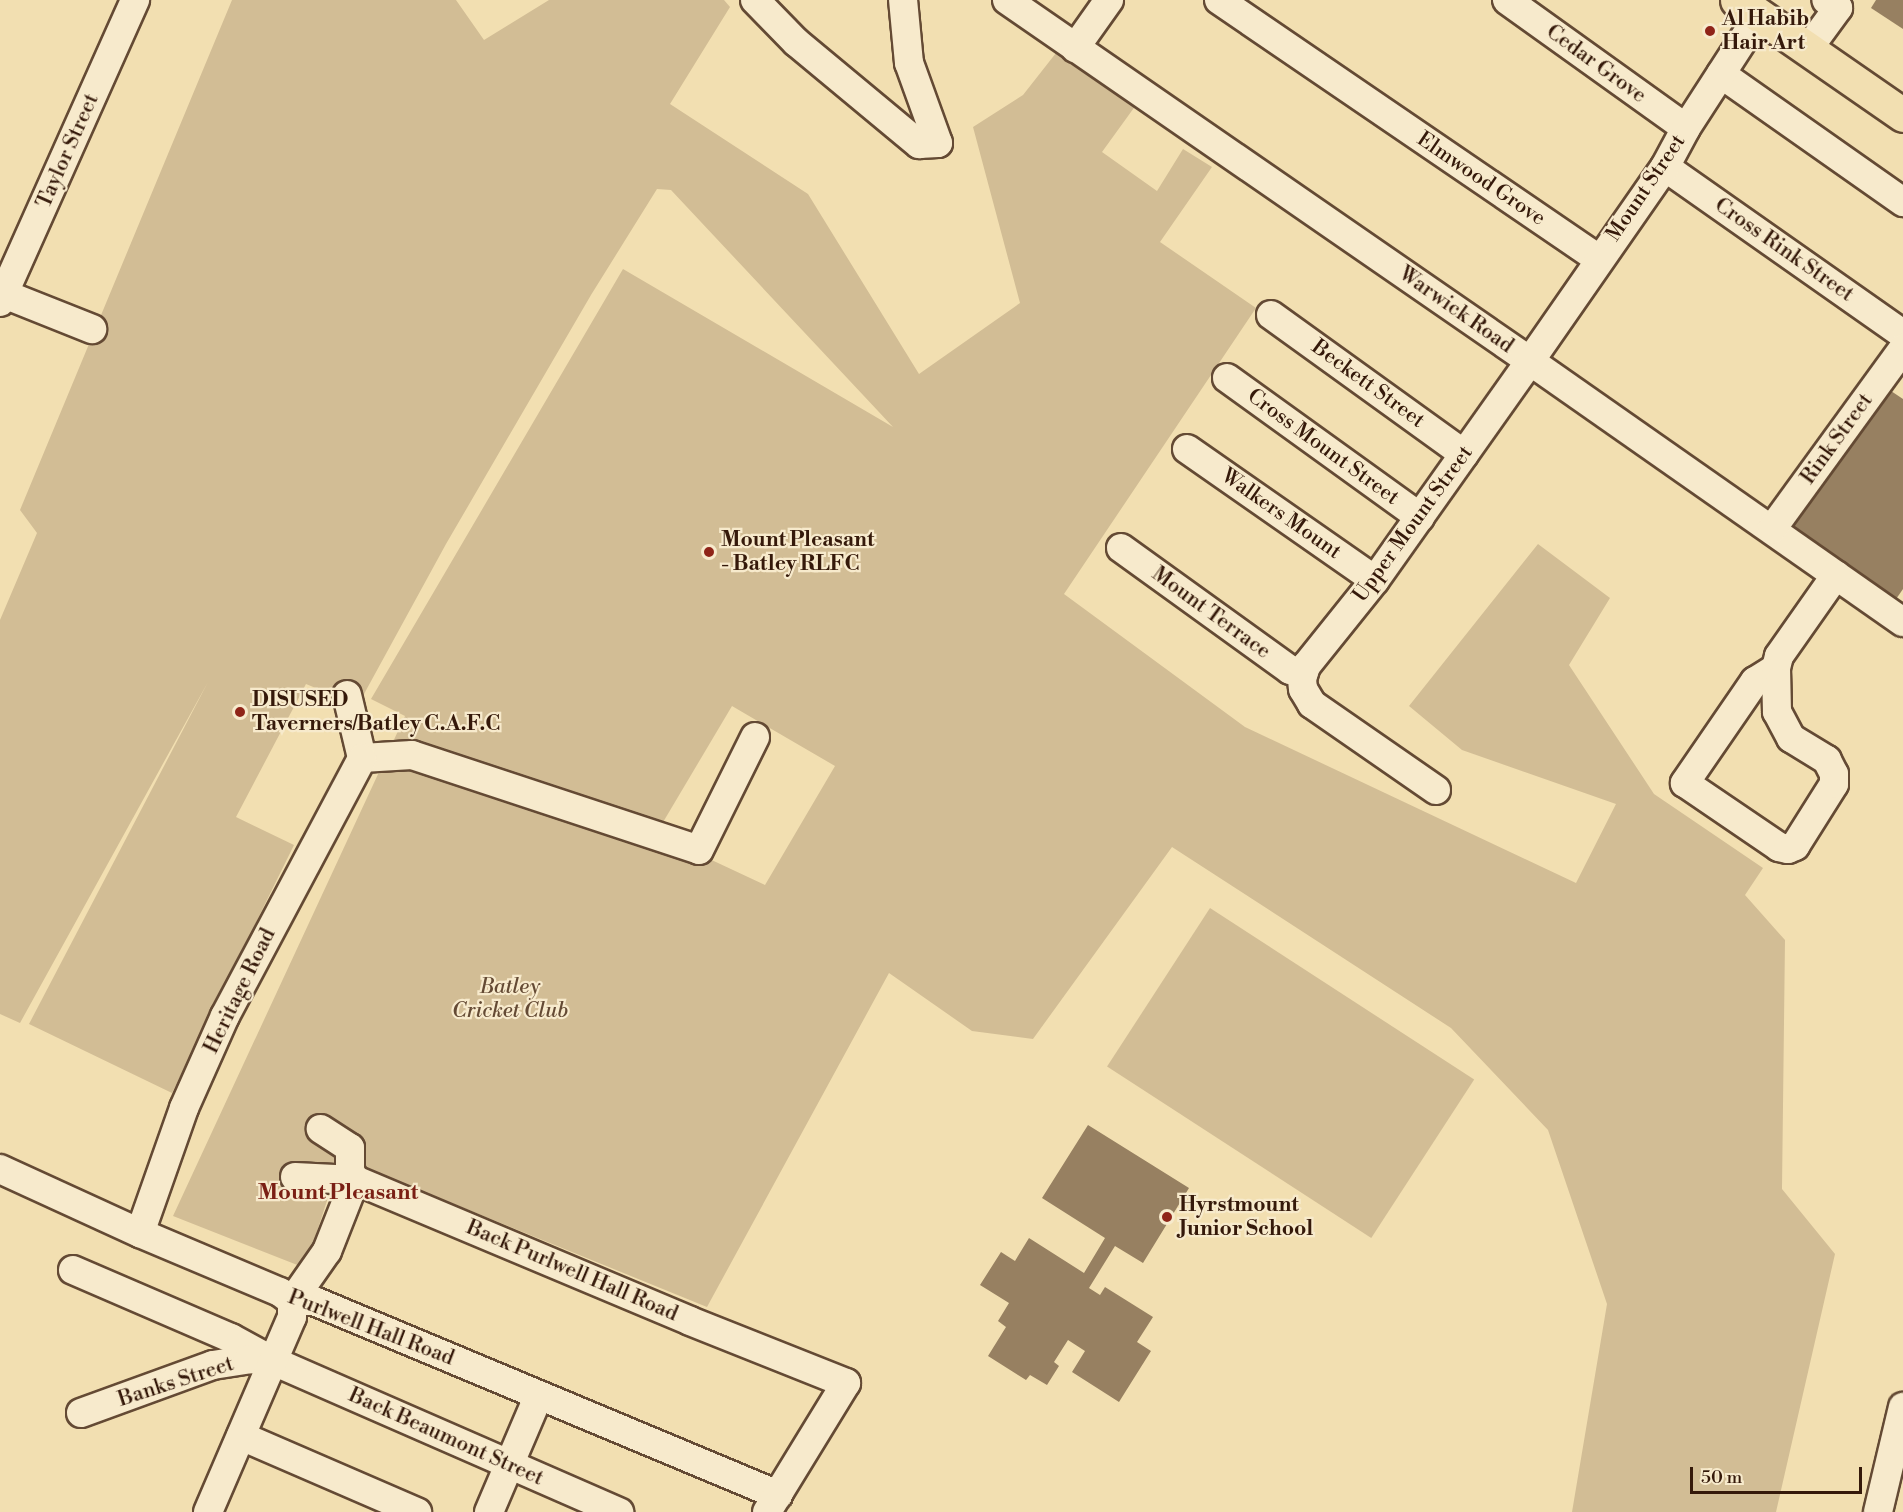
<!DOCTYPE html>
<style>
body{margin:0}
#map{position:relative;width:1903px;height:1512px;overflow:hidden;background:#f2dfb1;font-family:"Libre Bodoni",serif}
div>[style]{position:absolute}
.green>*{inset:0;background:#d2bd95;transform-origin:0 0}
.building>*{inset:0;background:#978061}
.roads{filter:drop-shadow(2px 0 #644a34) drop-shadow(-2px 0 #644a34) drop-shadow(0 2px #644a34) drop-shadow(0 -2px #644a34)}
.minor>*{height:28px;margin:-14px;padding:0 14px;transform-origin:14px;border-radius:14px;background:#f7eacc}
.major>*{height:33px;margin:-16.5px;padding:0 16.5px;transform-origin:16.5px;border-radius:16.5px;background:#f2dfb1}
.dots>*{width:16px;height:16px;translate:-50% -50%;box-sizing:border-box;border:3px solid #f7eacc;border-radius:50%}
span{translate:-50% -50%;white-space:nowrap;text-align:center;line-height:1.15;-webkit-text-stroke:4.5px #f7eacc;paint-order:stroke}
.poi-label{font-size:21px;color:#35190a;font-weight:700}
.left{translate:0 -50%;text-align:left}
.street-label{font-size:21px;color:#35190a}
.park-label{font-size:21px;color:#644a34;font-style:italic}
.neighbourhood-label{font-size:22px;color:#7a1f14;font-weight:700}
.scale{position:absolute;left:1690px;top:1467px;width:172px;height:27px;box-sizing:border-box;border:3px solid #35190a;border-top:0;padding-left:8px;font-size:18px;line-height:21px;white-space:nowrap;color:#35190a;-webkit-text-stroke:4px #f7eacc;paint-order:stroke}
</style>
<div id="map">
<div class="green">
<div style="clip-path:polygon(evenodd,232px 0,456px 0,484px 40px,549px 0,724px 0,730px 7px,670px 104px,808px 194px,919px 374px,1020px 303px,973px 127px,1023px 95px,1056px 53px,1136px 105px,1102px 152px,1157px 191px,1183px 149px,1212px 167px,1160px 242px,1256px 308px,1064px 594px,1245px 727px,1576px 883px,1616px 804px,1462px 750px,1409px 706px,1538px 544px,1610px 598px,1569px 665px,1654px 794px,1763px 868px,1745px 895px,1785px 940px,1782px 1189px,1835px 1254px,1776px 1512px,1572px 1512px,1607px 1304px,1548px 1130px,1451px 1028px,1172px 847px,1033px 1039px,972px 1031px,889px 973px,707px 1307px,341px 1158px,305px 1268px,173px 1216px,405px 716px,371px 699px,623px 269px,893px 427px,671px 190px,657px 189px,591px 295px,446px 544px,364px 694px,335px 696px,306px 684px,236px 817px,294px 845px,172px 1093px,29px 1024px,208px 682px,20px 1023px,0 1014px,0 620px,37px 533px,20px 510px,232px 0,732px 706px,835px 766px,765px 885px,656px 834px,732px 706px)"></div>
<div style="left:1210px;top:908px;width:315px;height:189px;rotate:33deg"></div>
</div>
<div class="building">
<div style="clip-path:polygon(1876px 0,1903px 0,1903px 29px,1871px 8px)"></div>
<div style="clip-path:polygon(1885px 387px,1903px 399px,1903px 589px,1894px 602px,1786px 526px)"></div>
<div style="clip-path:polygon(1088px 1125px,1189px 1188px,1143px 1263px,1115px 1246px,1089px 1288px,1100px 1295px,1105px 1287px,1153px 1317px,1137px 1342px,1151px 1351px,1119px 1402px,1072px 1372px,1085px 1351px,1068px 1340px,1054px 1362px,1059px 1366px,1047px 1385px,1030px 1375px,1026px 1380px,988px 1356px,1006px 1327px,998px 1321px,1009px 1303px,980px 1285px,1001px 1252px,1015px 1261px,1029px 1238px,1084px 1273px,1105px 1238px,1042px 1198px)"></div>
</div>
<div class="roads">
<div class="minor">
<div style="left:755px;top:0;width:59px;rotate:45.7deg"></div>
<div style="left:796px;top:42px;width:160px;rotate:39.7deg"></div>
<div style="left:919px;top:144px;width:19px;rotate:-3deg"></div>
<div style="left:938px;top:143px;width:85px;rotate:-109.9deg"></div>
<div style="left:909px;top:63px;width:63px;rotate:-95.4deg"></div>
<div style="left:1007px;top:0;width:635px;rotate:34.62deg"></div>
<div style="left:1530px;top:361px;width:455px;rotate:35deg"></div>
<div style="left:1219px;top:0;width:459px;rotate:34.3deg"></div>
<div style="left:1507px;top:0;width:220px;rotate:35.6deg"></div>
<div style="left:1075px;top:48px;width:59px;rotate:-54.7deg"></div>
<div style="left:1808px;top:49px;width:51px;rotate:-53.8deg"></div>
<div style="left:1838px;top:8px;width:14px;rotate:-146deg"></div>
<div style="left:1721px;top:74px;width:223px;rotate:35.1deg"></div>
<div style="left:1665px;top:167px;width:291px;rotate:35.1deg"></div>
<div style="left:4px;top:294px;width:95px;rotate:21.7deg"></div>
<div style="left:0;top:302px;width:331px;rotate:-65.9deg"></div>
<div style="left:1271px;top:315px;width:238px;rotate:35.8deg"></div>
<div style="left:1227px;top:378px;width:238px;rotate:35.8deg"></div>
<div style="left:1187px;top:449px;width:229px;rotate:34.9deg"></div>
<div style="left:1772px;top:529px;width:223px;rotate:-54deg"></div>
<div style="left:1121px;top:548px;width:208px;rotate:35.8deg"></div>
<div style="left:1290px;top:670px;width:14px;rotate:12deg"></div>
<div style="left:1776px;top:668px;width:25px;rotate:148deg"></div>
<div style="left:1755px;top:681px;width:124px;rotate:124.5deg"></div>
<div style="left:1685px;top:783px;width:114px;rotate:34.2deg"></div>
<div style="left:1779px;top:847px;width:9px;rotate:13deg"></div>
<div style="left:1788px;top:849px;width:8px;rotate:-23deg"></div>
<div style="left:1795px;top:846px;width:73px;rotate:-57.8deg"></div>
<div style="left:1834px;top:784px;width:10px;rotate:-90deg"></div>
<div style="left:1834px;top:774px;width:16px;rotate:-117deg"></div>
<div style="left:1827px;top:760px;width:42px;rotate:-148.6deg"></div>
<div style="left:1791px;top:738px;width:30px;rotate:-118deg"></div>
<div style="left:1777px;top:712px;width:44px;rotate:-91.3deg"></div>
<div style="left:1776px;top:668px;width:12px;rotate:-76deg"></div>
<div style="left:1779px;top:656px;width:99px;rotate:-54.9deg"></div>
<div style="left:347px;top:695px;width:65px;rotate:76.6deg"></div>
<div style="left:362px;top:758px;width:50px;rotate:-3.4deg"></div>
<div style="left:412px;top:755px;width:302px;rotate:18.3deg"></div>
<div style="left:699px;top:850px;width:126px;rotate:-63.6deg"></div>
<div style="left:1436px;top:790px;width:151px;rotate:-145.3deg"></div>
<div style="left:1312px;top:704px;width:17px;rotate:-121deg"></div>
<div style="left:1303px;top:689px;width:10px;rotate:-96deg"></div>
<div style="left:1302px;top:679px;width:14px;rotate:-73deg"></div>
<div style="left:1306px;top:666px;width:110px;rotate:-51.3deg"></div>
<div style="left:1375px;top:580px;width:268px;rotate:-54.7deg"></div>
<div style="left:1530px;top:361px;width:236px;rotate:-55.2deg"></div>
<div style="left:1665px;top:167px;width:44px;rotate:-61.7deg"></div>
<div style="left:1686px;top:128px;width:135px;rotate:-57.1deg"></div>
<div style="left:0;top:1169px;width:154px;rotate:24.6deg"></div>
<div style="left:140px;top:1233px;width:152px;rotate:22.9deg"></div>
<div style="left:280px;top:1292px;width:15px;rotate:37deg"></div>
<div style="left:292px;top:1301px;width:22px"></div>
<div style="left:314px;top:1301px;width:503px;rotate:22.69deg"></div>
<div style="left:295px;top:1177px;width:60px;rotate:2.9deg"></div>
<div style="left:355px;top:1180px;width:363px;rotate:22.8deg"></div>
<div style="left:690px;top:1321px;width:168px;rotate:21.7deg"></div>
<div style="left:846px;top:1383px;width:151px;rotate:121.5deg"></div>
<div style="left:140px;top:1233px;width:133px;rotate:-70.6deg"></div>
<div style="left:184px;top:1108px;width:101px;rotate:-66deg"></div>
<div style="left:225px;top:1016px;width:292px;rotate:-62deg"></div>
<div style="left:73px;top:1270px;width:172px;rotate:23.3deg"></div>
<div style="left:231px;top:1338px;width:48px;rotate:28.7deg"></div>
<div style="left:273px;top:1361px;width:378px;rotate:23.6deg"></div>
<div style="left:292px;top:1301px;width:61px;rotate:-55deg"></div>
<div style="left:327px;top:1251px;width:76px;rotate:-68.5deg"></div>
<div style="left:355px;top:1180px;width:10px;rotate:-119deg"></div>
<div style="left:350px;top:1171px;width:23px;rotate:-90deg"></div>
<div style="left:350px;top:1148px;width:35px;rotate:-147deg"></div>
<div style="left:81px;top:1413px;width:140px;rotate:-20deg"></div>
<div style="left:213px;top:1365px;width:36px;rotate:-9deg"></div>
<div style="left:249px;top:1359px;width:22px;rotate:5deg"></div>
<div style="left:241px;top:1436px;width:192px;rotate:23.4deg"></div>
<div style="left:208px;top:1512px;width:212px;rotate:-66.7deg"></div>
<div style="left:292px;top:1317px;width:16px;rotate:-90deg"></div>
<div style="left:489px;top:1512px;width:127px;rotate:-66.9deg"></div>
<div style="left:1878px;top:1512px;width:108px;rotate:-76.6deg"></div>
</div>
<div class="major">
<div style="left:1737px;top:0;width:202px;rotate:34.7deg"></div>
</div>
</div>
<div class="dots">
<div style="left:1710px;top:31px;background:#8f2418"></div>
<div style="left:709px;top:552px;background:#8f2418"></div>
<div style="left:240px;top:712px;background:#8f2418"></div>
<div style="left:1167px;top:1217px;background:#8f2418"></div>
</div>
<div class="poi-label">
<span class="left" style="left:1722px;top:31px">Al Habib<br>Hair Art</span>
<span class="left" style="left:721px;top:552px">Mount Pleasant<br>- Batley RLFC</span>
<span class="left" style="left:252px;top:712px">DISUSED<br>Taverners/Batley C.A.F.C</span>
<span class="left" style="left:1179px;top:1217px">Hyrstmount<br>Junior School</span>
</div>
<div class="street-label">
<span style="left:1596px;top:64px;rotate:36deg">Cedar Grove</span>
<span style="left:68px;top:151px;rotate:-66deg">Taylor Street</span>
<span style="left:1481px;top:179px;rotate:34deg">Elmwood Grove</span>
<span style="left:1646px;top:188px;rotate:-56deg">Mount Street</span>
<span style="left:1784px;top:250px;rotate:35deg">Cross Rink Street</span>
<span style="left:1456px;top:310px;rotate:35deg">Warwick Road</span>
<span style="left:1368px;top:384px;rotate:36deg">Beckett Street</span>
<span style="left:1837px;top:439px;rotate:-54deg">Rink Street</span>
<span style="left:1323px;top:447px;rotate:36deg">Cross Mount Street</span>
<span style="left:1281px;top:514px;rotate:35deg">Walkers Mount</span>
<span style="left:1413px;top:524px;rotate:-54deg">Upper Mount Street</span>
<span style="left:1211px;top:613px;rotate:36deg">Mount Terrace</span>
<span style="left:240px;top:991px;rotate:-64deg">Heritage Road</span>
<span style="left:572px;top:1271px;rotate:23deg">Back Purlwell Hall Road</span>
<span style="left:371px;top:1328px;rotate:21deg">Purlwell Hall Road</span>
<span style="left:176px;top:1382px;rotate:-18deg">Banks Street</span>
<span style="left:446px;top:1437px;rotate:24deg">Back Beaumont Street</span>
</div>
<div class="park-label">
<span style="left:510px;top:999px">Batley<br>Cricket Club</span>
</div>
<div class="neighbourhood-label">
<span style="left:338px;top:1193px">Mount Pleasant</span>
</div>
<div class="scale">50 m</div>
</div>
